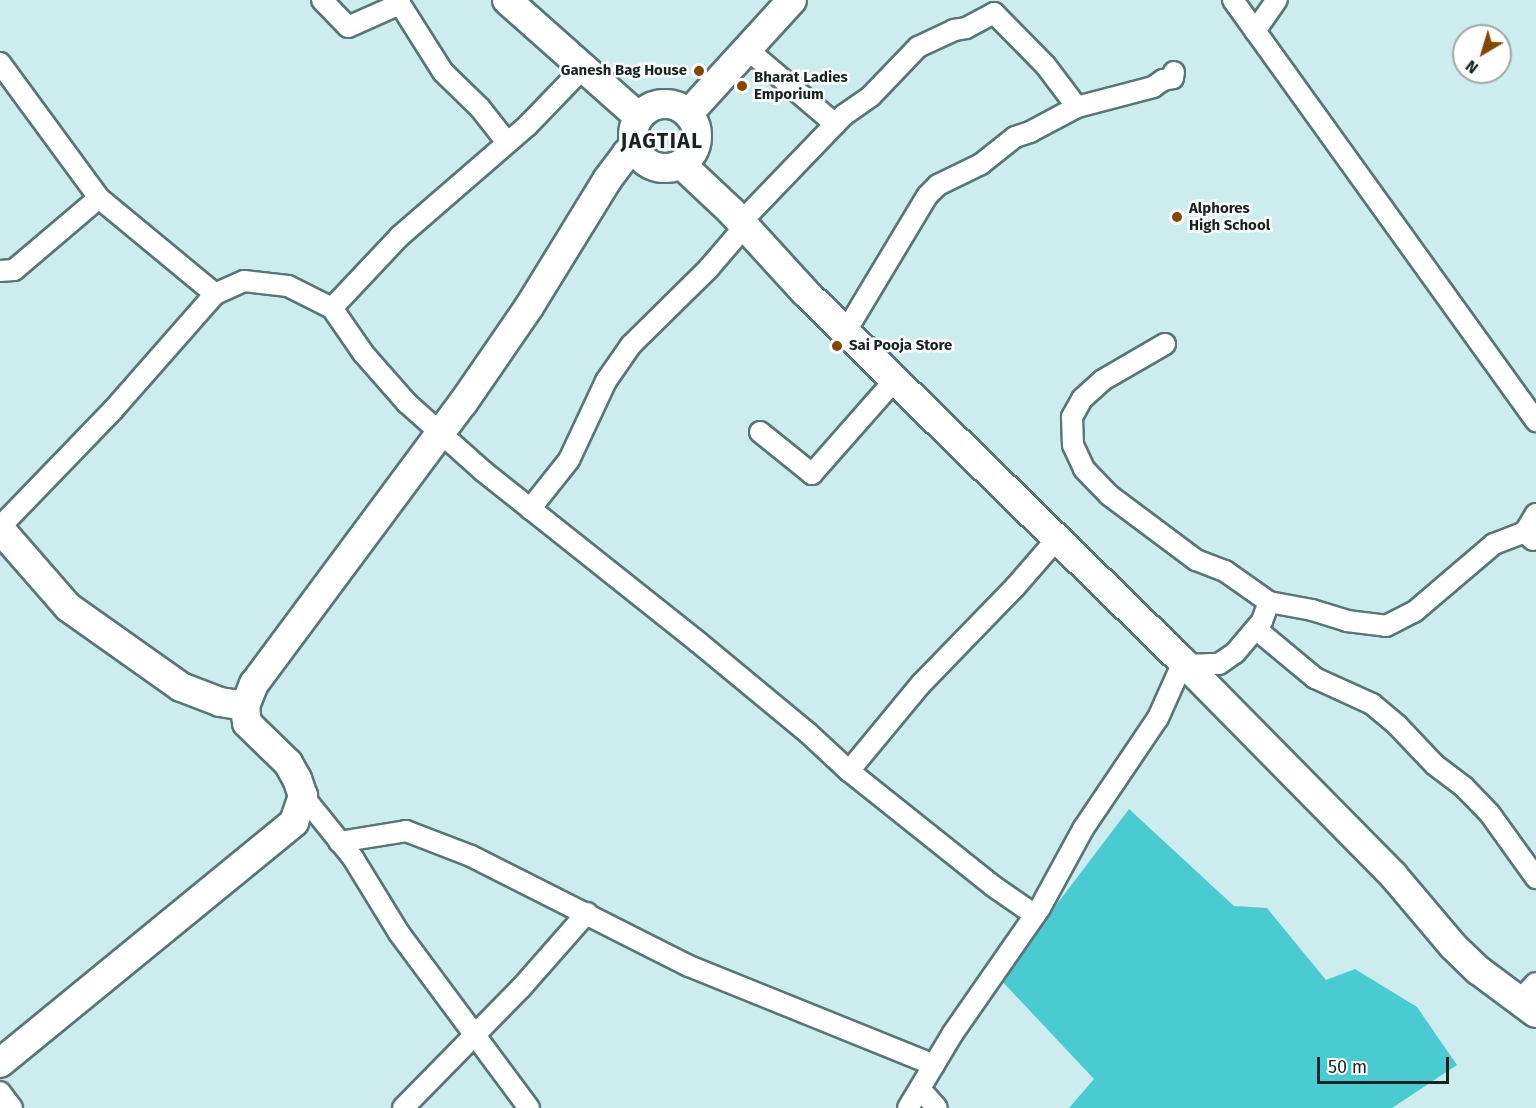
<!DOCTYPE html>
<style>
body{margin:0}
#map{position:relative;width:1536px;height:1108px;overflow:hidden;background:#ccecee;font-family:"Fira Sans",sans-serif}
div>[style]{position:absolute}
.forest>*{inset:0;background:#49cbd1}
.roads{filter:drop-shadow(2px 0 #597677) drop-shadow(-2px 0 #597677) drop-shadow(0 2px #597677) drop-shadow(0 -2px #597677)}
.street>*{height:20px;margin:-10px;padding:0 10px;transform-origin:10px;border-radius:10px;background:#fff}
.secondary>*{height:28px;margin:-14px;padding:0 14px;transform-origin:14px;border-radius:14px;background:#fff}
.secondary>.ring{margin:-14px;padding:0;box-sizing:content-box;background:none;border:28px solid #fff;border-radius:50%}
.dots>*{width:16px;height:16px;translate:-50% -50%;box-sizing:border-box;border:3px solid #fff;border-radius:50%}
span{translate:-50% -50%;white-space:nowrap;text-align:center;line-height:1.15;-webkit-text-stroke:5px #fff;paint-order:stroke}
.poi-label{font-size:15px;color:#172323;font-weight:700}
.right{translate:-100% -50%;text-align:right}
.left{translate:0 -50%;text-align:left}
.district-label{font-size:21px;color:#172323;font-weight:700;letter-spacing:1.5px}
.north{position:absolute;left:1452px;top:24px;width:60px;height:60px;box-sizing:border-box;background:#fff;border:2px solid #a2a7a7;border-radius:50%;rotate:218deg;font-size:16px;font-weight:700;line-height:24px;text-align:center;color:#172323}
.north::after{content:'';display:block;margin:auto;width:21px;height:27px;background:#824700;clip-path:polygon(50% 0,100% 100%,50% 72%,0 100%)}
.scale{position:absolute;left:1317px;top:1057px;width:132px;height:27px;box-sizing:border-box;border:3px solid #172323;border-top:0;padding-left:8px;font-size:18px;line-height:21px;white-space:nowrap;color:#172323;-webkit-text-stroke:4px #fff;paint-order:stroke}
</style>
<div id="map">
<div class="forest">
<div style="clip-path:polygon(1129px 809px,1234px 906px,1267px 908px,1326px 980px,1355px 969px,1417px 1007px,1457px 1065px,1392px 1108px,1069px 1108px,1094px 1079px,1000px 979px)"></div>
</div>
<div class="roads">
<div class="street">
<div style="left:322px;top:0;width:37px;rotate:46deg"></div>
<div style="left:348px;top:27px;width:57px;rotate:-23.9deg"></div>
<div style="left:400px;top:4px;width:80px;rotate:57.7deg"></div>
<div style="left:443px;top:72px;width:52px;rotate:44.2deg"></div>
<div style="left:480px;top:108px;width:42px;rotate:51.8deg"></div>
<div style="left:1233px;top:0;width:519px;rotate:54.26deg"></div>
<div style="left:1255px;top:31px;width:38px;rotate:-55deg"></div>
<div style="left:747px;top:49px;width:116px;rotate:40.4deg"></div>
<div style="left:0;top:63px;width:167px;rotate:53.7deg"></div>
<div style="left:99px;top:198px;width:151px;rotate:39.6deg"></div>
<div style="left:215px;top:294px;width:32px;rotate:-24deg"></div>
<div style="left:244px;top:281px;width:44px;rotate:6.5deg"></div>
<div style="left:288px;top:286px;width:49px;rotate:26.6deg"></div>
<div style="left:584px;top:67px;width:82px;rotate:134deg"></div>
<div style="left:527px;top:126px;width:169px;rotate:139.1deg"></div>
<div style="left:399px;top:237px;width:98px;rotate:133.3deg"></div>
<div style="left:332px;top:308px;width:55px;rotate:55.4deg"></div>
<div style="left:363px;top:353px;width:67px;rotate:48.7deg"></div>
<div style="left:407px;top:403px;width:102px;rotate:41.8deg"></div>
<div style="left:483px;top:471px;width:275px;rotate:38.5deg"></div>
<div style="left:698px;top:642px;width:143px;rotate:39.6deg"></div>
<div style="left:808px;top:733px;width:56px;rotate:42.8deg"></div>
<div style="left:849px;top:771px;width:184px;rotate:38.6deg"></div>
<div style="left:993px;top:886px;width:51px;rotate:34.6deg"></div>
<div style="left:741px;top:222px;width:149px;rotate:-46.1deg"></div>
<div style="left:844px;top:115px;width:33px;rotate:-35deg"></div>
<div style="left:871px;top:96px;width:68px;rotate:-46.2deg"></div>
<div style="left:918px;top:47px;width:40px;rotate:-25deg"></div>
<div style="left:954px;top:30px;width:12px;rotate:-9deg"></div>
<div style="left:966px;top:28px;width:32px;rotate:-28deg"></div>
<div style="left:994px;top:13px;width:74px;rotate:45.5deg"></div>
<div style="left:1046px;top:66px;width:51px;rotate:52.9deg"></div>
<div style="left:0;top:271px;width:14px;rotate:-4deg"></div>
<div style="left:14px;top:270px;width:111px;rotate:-40.3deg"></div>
<div style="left:846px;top:331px;width:157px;rotate:-59deg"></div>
<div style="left:927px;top:196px;width:16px;rotate:-45deg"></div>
<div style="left:938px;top:185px;width:48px;rotate:-26deg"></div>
<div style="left:981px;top:164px;width:43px;rotate:-38.5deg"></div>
<div style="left:1015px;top:137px;width:16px;rotate:-18deg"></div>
<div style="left:1030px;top:132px;width:53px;rotate:-28deg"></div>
<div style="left:1077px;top:107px;width:79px;rotate:-14.7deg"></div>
<div style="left:1153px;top:87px;width:12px;rotate:-35deg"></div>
<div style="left:1163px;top:80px;width:10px;rotate:-11deg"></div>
<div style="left:1173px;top:78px;width:6px;rotate:-81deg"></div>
<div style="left:1165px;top:344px;width:72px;rotate:149.9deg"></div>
<div style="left:1103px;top:380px;width:28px;rotate:138deg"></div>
<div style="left:1082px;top:399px;width:21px;rotate:119deg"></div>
<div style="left:1072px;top:417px;width:28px;rotate:88deg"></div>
<div style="left:1073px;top:445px;width:26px;rotate:65deg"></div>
<div style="left:1084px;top:469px;width:36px;rotate:46deg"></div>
<div style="left:1109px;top:495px;width:109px;rotate:36.8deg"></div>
<div style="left:1196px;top:560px;width:31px;rotate:21deg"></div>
<div style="left:1225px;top:571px;width:54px;rotate:35.2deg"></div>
<div style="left:760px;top:432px;width:67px;rotate:38.9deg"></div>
<div style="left:812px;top:474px;width:125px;rotate:-48.6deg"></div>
<div style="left:530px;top:509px;width:63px;rotate:-51.5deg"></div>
<div style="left:569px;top:460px;width:87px;rotate:-64.9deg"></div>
<div style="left:606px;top:381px;width:44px;rotate:-55.2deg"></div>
<div style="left:631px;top:345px;width:110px;rotate:-44.6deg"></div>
<div style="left:709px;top:268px;width:55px;rotate:-49.4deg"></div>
<div style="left:0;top:527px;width:163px;rotate:-46deg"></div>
<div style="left:113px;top:410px;width:154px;rotate:-48.7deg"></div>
<div style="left:1533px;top:540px;width:11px;rotate:-135deg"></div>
<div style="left:1525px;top:532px;width:21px;rotate:-59deg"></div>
<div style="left:1256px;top:629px;width:77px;rotate:39.7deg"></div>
<div style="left:1315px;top:678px;width:63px;rotate:24.5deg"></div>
<div style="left:1372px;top:704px;width:33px;rotate:40deg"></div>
<div style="left:1397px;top:725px;width:55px;rotate:46.5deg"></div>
<div style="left:1435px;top:765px;width:36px;rotate:37deg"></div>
<div style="left:1464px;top:787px;width:37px;rotate:46deg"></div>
<div style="left:1490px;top:814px;width:79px;rotate:54.3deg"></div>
<div style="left:1186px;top:665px;width:33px;rotate:-2deg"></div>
<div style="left:1219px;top:664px;width:19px;rotate:-35deg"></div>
<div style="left:1235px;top:653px;width:42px;rotate:-49.8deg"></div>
<div style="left:1262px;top:621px;width:20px;rotate:-70deg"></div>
<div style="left:1269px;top:602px;width:44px;rotate:10.5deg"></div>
<div style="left:1312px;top:610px;width:37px;rotate:17deg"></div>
<div style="left:1347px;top:621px;width:39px;rotate:7deg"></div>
<div style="left:1386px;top:626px;width:31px;rotate:-27deg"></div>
<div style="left:1414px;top:612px;width:105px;rotate:-40.4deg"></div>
<div style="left:1494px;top:544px;width:33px;rotate:-21deg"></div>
<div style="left:1525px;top:532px;width:11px;rotate:10deg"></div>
<div style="left:849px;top:771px;width:113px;rotate:-50.4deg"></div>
<div style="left:921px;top:684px;width:136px;rotate:-45.9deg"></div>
<div style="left:1016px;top:586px;width:61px;rotate:-49deg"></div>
<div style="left:303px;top:796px;width:80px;rotate:51.1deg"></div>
<div style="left:353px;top:858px;width:88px;rotate:58.5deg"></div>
<div style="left:399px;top:933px;width:218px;rotate:53.4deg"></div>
<div style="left:339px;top:842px;width:68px;rotate:-9.3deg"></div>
<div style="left:406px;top:831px;width:70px;rotate:21deg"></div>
<div style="left:471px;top:856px;width:244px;rotate:26.8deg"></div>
<div style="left:689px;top:966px;width:264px;rotate:22deg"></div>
<div style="left:1520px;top:1000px;width:23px;rotate:-47deg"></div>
<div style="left:920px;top:1089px;width:25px;rotate:48deg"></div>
<div style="left:0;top:1092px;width:20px;rotate:53deg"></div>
<div style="left:403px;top:1108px;width:168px;rotate:-45.5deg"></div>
<div style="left:521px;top:988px;width:100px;rotate:-48.7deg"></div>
<div style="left:908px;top:1108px;width:87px;rotate:-59deg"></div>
<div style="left:953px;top:1033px;width:152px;rotate:-55.2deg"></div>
<div style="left:1040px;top:908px;width:90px;rotate:-61.4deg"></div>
<div style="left:1083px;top:829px;width:134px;rotate:-56deg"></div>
<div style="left:1158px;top:718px;width:61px;rotate:-65.9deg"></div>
</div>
<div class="secondary">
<div style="left:507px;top:0;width:176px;rotate:41.6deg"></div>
<div class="ring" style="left:633px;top:104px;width:36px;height:36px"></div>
<div style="left:688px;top:114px;width:154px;rotate:-47.6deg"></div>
<div style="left:681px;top:164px;width:69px;rotate:43.2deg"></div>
<div style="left:731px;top:211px;width:110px;rotate:47.6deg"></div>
<div style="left:805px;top:292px;width:529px;rotate:44.39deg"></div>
<div style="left:1183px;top:662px;width:299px;rotate:45.4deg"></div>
<div style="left:1393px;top:875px;width:93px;rotate:49.8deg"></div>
<div style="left:1453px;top:946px;width:35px;rotate:44deg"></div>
<div style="left:1478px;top:970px;width:72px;rotate:36.6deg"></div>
<div style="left:0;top:529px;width:103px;rotate:48.9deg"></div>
<div style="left:68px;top:607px;width:138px;rotate:35.3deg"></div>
<div style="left:181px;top:687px;width:42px;rotate:21deg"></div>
<div style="left:220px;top:702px;width:25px;rotate:9deg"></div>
<div style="left:0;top:1063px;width:380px;rotate:-39.3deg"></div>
<div style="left:294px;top:822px;width:28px;rotate:-71deg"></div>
<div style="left:303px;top:796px;width:18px;rotate:-109deg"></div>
<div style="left:297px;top:779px;width:18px;rotate:-119deg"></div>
<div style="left:288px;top:763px;width:57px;rotate:-135.7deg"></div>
<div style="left:247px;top:723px;width:17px;rotate:-97deg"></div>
<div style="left:245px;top:706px;width:24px;rotate:-68deg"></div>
<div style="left:254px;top:684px;width:350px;rotate:-53.4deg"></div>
<div style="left:463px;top:403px;width:116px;rotate:-55.5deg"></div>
<div style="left:529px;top:307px;width:149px;rotate:-58.4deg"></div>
<div style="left:607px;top:180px;width:34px;rotate:-53deg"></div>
<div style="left:627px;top:153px;width:10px;rotate:-37deg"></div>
</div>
</div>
<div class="dots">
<div style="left:699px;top:71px;background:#824700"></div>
<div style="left:742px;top:86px;background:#824700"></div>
<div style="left:1177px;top:217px;background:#824700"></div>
<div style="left:837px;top:346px;background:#824700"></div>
</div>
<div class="poi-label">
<span class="right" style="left:687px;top:71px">Ganesh Bag House</span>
<span class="left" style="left:754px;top:86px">Bharat Ladies<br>Emporium</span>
<span class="left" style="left:1189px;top:217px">Alphores<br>High School</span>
<span class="left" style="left:849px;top:346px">Sai Pooja Store</span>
</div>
<div class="district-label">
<span style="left:662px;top:141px">JAGTIAL</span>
</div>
<div class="north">N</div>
<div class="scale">50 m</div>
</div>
